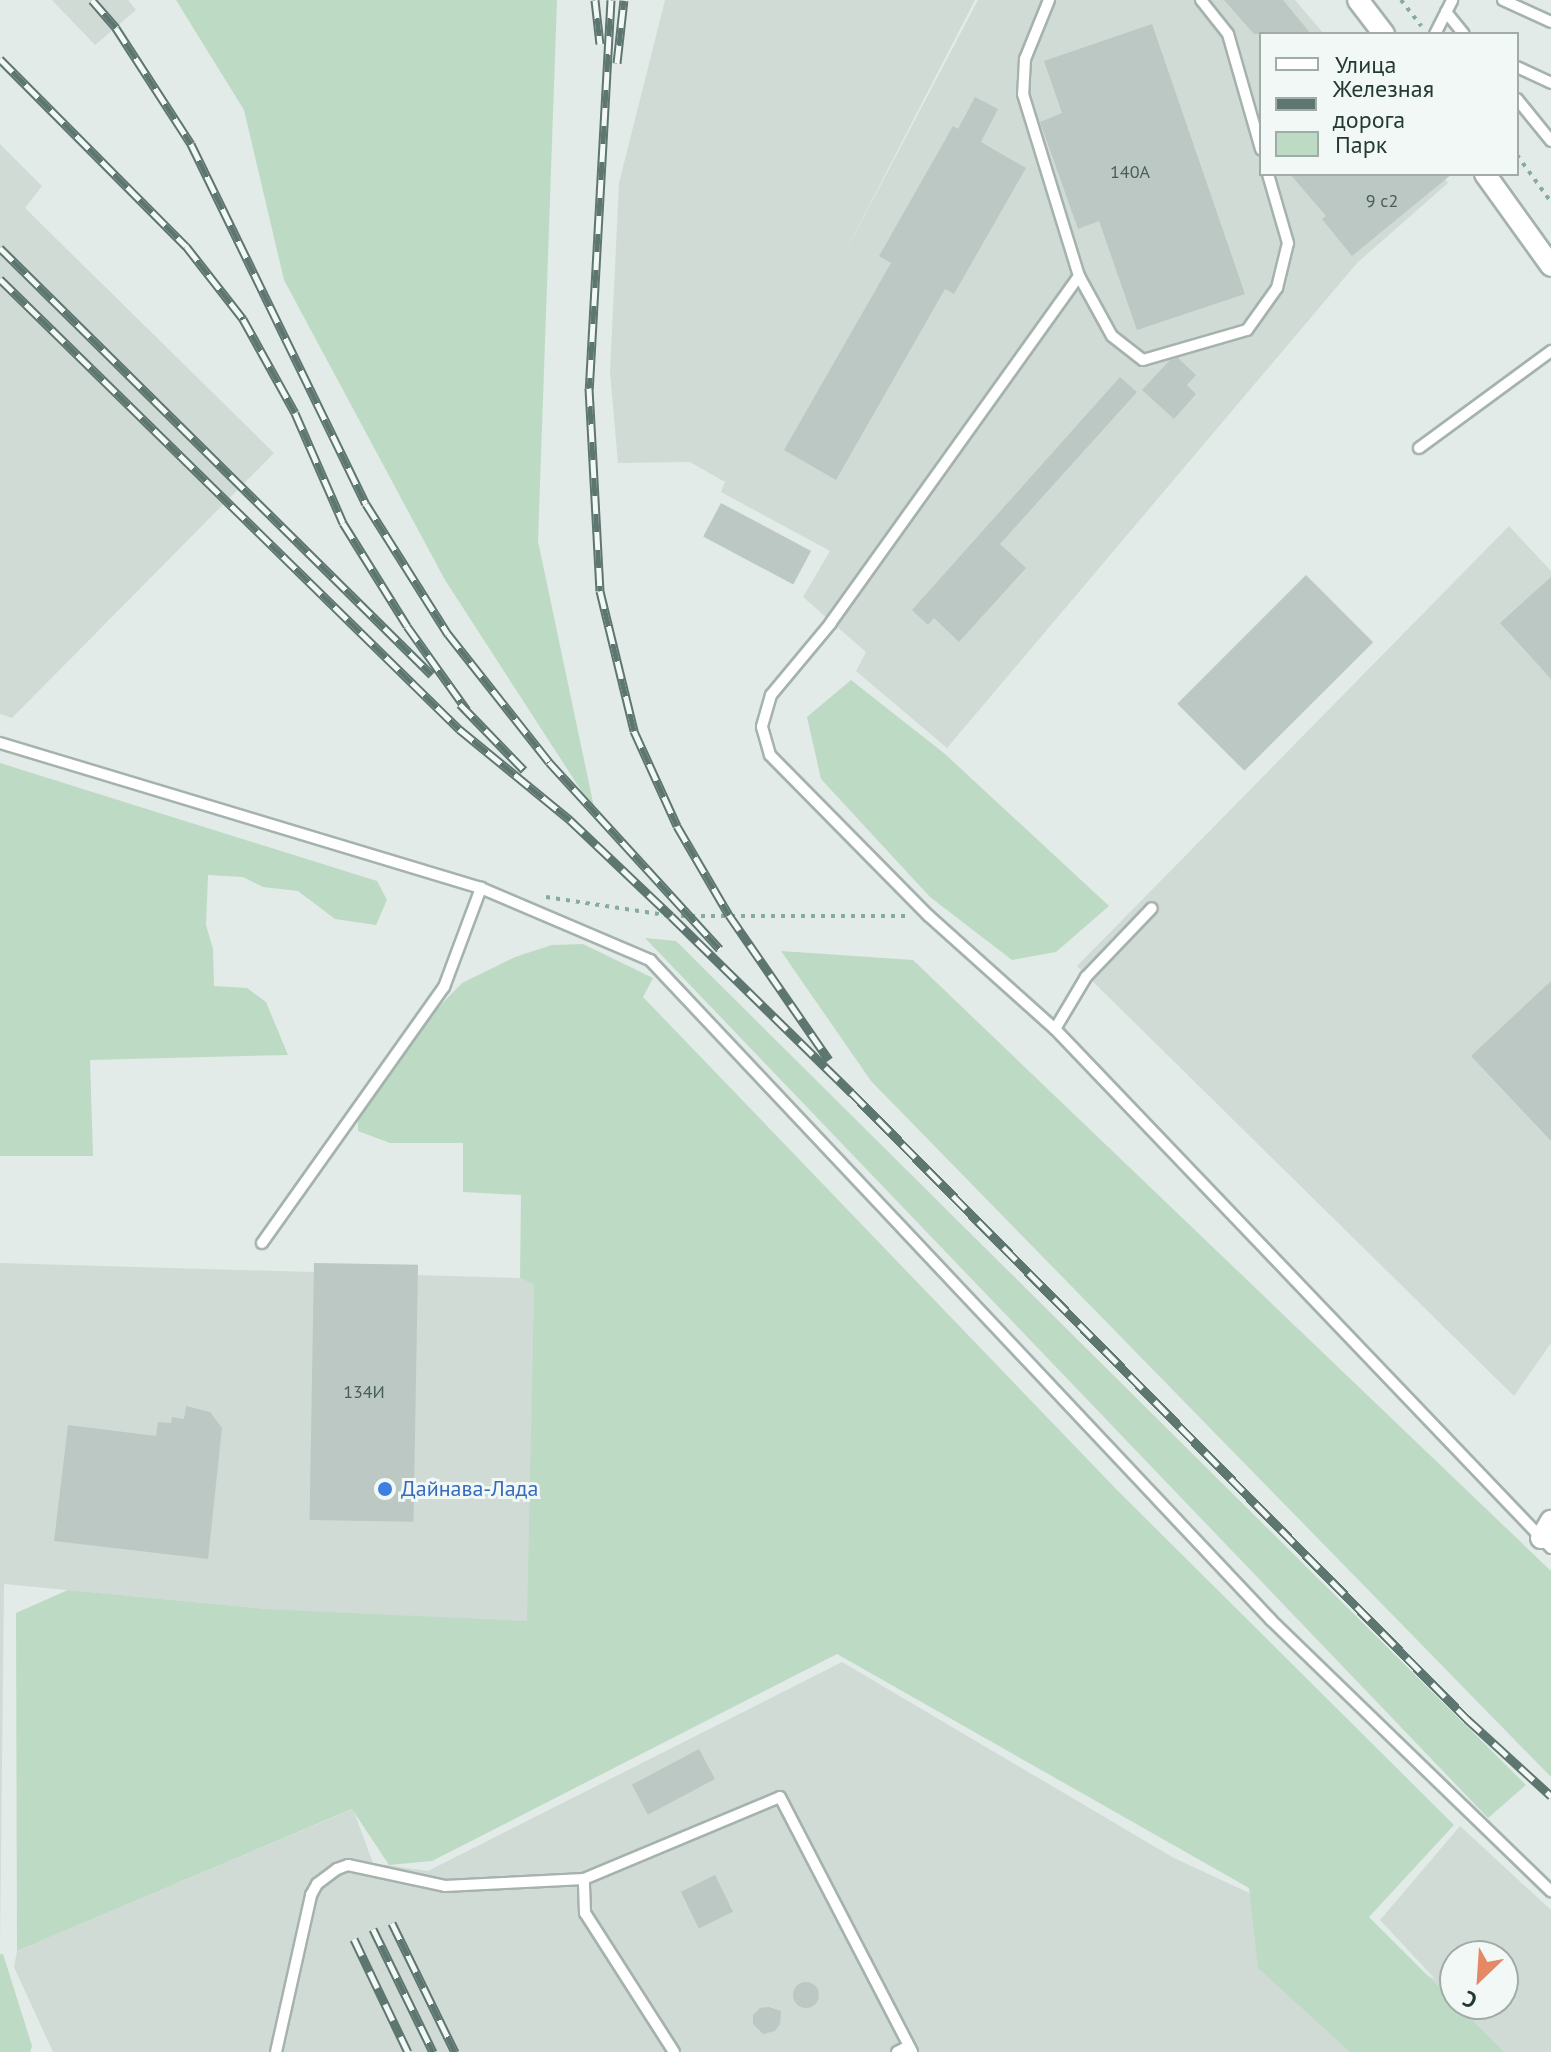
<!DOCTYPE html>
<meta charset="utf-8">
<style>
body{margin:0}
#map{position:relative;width:1551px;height:2052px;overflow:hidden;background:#e2ebe7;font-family:"PT Sans",sans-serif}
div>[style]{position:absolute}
.built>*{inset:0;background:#d1dbd6}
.green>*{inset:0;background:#bddac5}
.building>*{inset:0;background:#bbc8c3;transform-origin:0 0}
.round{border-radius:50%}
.path>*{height:4px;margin-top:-2px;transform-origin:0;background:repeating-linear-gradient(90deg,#86aca0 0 4px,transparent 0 10px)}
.roads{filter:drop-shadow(2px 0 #a5b2ae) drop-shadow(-2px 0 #a5b2ae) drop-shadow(0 2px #a5b2ae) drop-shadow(0 -2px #a5b2ae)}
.service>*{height:10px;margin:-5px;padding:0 5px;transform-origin:5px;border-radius:5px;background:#fff}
.minor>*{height:20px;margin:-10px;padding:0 10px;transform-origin:10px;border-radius:10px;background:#fff}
.rail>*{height:9px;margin-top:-4.5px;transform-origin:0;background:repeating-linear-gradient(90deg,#f2f8f5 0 18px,#5e7670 0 36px);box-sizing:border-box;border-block:2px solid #5e7670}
.dots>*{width:22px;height:22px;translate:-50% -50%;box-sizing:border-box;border:4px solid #f2f8f5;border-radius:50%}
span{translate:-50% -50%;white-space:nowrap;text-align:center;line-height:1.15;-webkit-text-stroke:6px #f2f8f5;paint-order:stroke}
.number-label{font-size:18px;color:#4a5e58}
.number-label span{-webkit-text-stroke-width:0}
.shop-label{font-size:22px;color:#366cbe}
.left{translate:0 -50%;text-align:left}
.legend{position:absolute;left:1259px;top:32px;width:260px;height:144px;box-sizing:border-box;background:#f2f8f5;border:2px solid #a0aca8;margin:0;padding:10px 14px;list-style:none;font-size:24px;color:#243a35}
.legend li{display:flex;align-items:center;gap:16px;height:40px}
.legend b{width:40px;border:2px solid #a0aca8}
.north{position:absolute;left:1439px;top:1940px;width:80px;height:80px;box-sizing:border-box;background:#f2f8f5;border:2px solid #a0aca8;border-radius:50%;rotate:205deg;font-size:22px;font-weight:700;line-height:32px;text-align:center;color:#243a35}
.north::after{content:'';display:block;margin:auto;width:28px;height:36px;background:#e58866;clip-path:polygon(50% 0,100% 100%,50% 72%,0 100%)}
</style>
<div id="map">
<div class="built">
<div style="clip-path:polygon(52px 0,128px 0,136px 10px,95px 45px)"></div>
<div style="clip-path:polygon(665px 0,975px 0,839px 264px,978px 0,1295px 0,1324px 34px,1261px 34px,1261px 174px,1441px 174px,1448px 183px,1357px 263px,947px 748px,856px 671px,866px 652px,803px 597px,830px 551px,721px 492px,725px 482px,690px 462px,618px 463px,610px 372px,619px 183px)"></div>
<div style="clip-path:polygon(0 144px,42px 186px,25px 208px,274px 453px,12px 718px,0 714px)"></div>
<div style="clip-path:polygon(1509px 526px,1551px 571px,1551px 1343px,1514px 1396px,1077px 966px)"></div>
<div style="clip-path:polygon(0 1263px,520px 1278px,534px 1285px,528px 1622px,266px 1609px,4px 1584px,0 1945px)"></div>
<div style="clip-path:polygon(evenodd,842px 1662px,1174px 1858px,1435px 1979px,1380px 1920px,1460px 1826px,1551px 1910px,1551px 2052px,53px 2052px,14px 1967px,17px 1951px,353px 1809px,373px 1863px,428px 1871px,842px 1662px,1455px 1956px,1503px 1956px,1503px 2004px,1455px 2004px,1455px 1956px)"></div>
</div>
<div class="green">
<div style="clip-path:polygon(176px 0,557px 0,538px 541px,595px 812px,445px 580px,284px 280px,244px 110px)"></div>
<div style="clip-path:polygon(851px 680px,945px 754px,1109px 906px,1056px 952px,1012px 960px,930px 897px,821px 779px,807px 717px)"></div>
<div style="clip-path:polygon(0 763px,377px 881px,387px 900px,376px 925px,335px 919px,298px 891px,263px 887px,243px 877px,208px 875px,206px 925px,213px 949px,214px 986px,247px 988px,266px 1002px,288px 1055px,90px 1060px,93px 1156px,0 1156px)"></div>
<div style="clip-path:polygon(645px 938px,676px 941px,1526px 1785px,1488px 1818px)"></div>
<div style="clip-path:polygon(583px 944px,653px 978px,643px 997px,1117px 1490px,1454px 1825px,1369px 1917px,1504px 2052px,1350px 2052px,1258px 1968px,1249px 1888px,837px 1654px,432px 1861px,389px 1865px,352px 1809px,17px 1951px,16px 1613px,68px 1590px,266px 1609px,527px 1621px,534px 1285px,520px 1278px,521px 1195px,463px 1192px,463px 1143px,390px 1143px,358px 1131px,358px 1119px,436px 1010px,462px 983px,515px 957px,552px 945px)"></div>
<div style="clip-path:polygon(781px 951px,913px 960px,1551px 1571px,1551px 1777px,871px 1081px)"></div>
<div style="clip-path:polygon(0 1954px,3px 1954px,32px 2046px,30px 2052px,0 2052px)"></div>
</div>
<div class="building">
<div style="clip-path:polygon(1224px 0,1283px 0,1311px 34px,1254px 34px)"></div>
<div style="clip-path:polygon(1152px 24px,1245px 294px,1137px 330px,1099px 221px,1078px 229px,1040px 122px,1062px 113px,1044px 61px)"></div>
<div style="clip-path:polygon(975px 97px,998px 109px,981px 142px,1026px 168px,954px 294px,945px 289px,836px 480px,784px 450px,891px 263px,879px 256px,953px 126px,958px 129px)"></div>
<div style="clip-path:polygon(1290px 174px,1452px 174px,1352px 256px,1322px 219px,1326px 216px)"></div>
<div style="clip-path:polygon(1178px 358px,1196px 375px,1187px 385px,1196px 394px,1174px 419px,1142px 390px,1170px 360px)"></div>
<div style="clip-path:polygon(1120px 377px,1137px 392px,1000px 544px,1026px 568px,959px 642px,934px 618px,928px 625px,912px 610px)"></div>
<div style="left:721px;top:503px;width:102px;height:38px;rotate:28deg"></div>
<div style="left:1306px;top:575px;width:95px;height:182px;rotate:45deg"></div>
<div style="clip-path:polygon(1551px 577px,1551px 679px,1500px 623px)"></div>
<div style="clip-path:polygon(1551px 981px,1551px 1141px,1471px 1056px)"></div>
<div style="left:314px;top:1263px;width:104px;height:257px;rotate:1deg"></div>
<div style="clip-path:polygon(186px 1406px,210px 1412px,222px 1428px,208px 1559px,54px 1541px,68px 1425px,156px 1436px,158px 1422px,171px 1423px,172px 1417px,184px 1419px)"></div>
<div style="left:699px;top:1749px;width:34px;height:76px;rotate:62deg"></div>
<div style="left:715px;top:1875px;width:41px;height:38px;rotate:64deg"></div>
<div class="round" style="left:793px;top:1982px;width:26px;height:26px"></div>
<div style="clip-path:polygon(769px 2007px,781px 2011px,780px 2024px,775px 2031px,763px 2034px,753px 2024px,753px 2015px,760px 2008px)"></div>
</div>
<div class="path">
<div style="left:1401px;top:0;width:33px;rotate:52deg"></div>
<div style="left:1517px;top:155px;width:58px;rotate:54.1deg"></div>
<div style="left:546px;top:897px;width:126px;rotate:8.6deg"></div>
<div style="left:671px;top:916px;width:237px"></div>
</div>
<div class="roads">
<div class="service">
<div style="left:1049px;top:0;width:64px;rotate:112.1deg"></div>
<div style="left:1025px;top:59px;width:35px;rotate:93deg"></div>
<div style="left:1023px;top:94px;width:190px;rotate:72.9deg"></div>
<div style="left:1079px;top:276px;width:68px;rotate:61.2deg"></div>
<div style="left:1112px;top:336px;width:39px;rotate:38deg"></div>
<div style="left:1143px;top:360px;width:108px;rotate:-16.1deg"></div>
<div style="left:1247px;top:330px;width:52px;rotate:-54.5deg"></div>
<div style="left:1277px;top:288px;width:46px;rotate:-76.3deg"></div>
<div style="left:1288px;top:243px;width:72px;rotate:-106.2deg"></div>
<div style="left:1201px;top:0;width:43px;rotate:51.5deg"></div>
<div style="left:1228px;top:34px;width:120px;rotate:74deg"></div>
<div style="left:1503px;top:0;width:53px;rotate:24.6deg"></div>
<div style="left:1446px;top:12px;width:28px;rotate:51deg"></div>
<div style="left:1435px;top:34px;width:38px;rotate:-63deg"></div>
<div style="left:1517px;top:67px;width:38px;rotate:25deg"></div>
<div style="left:1517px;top:99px;width:54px;rotate:51deg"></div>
<div style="left:1079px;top:276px;width:427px;rotate:125.6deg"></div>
<div style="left:831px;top:623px;width:94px;rotate:129.8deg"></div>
<div style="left:771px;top:695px;width:33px;rotate:106deg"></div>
<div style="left:762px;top:727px;width:29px;rotate:74deg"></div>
<div style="left:770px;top:755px;width:226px;rotate:45.4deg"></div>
<div style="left:929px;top:916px;width:169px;rotate:41.9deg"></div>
<div style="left:1055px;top:1029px;width:718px;rotate:46.3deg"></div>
<div style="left:1419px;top:448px;width:164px;rotate:-36.3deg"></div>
<div style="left:0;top:743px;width:502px;rotate:16.78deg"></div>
<div style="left:481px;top:888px;width:184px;rotate:23.1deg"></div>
<div style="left:650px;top:960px;width:906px;rotate:46.74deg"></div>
<div style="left:1271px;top:1620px;width:390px;rotate:44.1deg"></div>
<div style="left:1055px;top:1029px;width:61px;rotate:-59.2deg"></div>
<div style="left:1086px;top:977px;width:95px;rotate:-46.3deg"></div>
<div style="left:262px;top:1243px;width:314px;rotate:-54.6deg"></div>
<div style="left:444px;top:987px;width:106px;rotate:-69.5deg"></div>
<div style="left:276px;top:2052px;width:161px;rotate:-77.4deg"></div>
<div style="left:311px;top:1895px;width:13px;rotate:-61deg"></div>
<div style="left:317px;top:1884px;width:25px;rotate:-37deg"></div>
<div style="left:337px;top:1869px;width:12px;rotate:-20deg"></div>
<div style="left:348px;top:1865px;width:99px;rotate:12.2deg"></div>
<div style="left:445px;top:1886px;width:139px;rotate:-2.9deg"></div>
<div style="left:674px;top:2052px;width:165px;rotate:-122.6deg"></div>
<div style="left:585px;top:1913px;width:34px;rotate:-92deg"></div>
<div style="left:584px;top:1879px;width:212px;rotate:-22.7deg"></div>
<div style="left:780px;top:1797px;width:287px;rotate:62.6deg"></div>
<div style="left:897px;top:2052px;width:13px;rotate:-27deg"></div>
</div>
<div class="minor">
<div style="left:1358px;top:0;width:43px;rotate:52.6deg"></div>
<div style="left:1485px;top:174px;width:113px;rotate:54.3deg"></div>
<div style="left:1541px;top:1538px;width:20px;rotate:-60deg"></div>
</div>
</div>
<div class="rail">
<div style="left:92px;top:0;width:37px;rotate:49deg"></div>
<div style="left:116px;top:28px;width:138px;rotate:57.1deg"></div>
<div style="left:191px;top:144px;width:400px;rotate:64.1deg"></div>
<div style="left:366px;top:504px;width:154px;rotate:57.8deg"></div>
<div style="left:448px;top:634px;width:163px;rotate:51.7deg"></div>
<div style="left:549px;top:762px;width:253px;rotate:47.6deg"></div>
<div style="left:595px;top:0;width:44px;rotate:83.5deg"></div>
<div style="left:611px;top:0;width:389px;rotate:93.2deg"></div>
<div style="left:589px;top:388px;width:203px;rotate:86.9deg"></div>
<div style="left:600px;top:591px;width:144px;rotate:76.3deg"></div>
<div style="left:634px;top:731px;width:104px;rotate:65.6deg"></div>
<div style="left:677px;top:826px;width:103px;rotate:59.7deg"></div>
<div style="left:729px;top:915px;width:176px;rotate:55.4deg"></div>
<div style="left:0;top:59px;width:264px;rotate:45.2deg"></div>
<div style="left:186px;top:246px;width:93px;rotate:52deg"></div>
<div style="left:243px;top:319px;width:107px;rotate:61deg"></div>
<div style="left:295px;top:413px;width:120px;rotate:66.4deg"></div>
<div style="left:343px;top:523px;width:121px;rotate:58.1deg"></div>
<div style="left:407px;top:626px;width:103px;rotate:54.5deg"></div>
<div style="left:617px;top:63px;width:63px;rotate:-83.7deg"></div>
<div style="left:0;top:248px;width:607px;rotate:44.67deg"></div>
<div style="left:0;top:279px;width:643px;rotate:44.43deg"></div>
<div style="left:459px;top:729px;width:144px;rotate:39.3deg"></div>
<div style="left:570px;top:820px;width:139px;rotate:43.5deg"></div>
<div style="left:671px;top:916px;width:253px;rotate:44.4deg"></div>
<div style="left:852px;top:1093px;width:878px;rotate:45.51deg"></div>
<div style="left:1467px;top:1719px;width:114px;rotate:42.5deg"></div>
<div style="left:460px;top:704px;width:92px;rotate:45.9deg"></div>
<div style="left:392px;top:1923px;width:144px;rotate:64deg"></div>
<div style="left:373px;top:1929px;width:137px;rotate:64deg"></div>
<div style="left:354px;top:1939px;width:125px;rotate:64.5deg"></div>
</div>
<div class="dots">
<div style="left:385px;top:1489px;background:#3f7fe0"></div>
</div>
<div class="number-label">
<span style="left:1130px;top:172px">140А</span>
<span style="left:1382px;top:201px">9 с2</span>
<span style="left:364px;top:1392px">134И</span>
</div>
<div class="shop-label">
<span class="left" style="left:401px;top:1489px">Дайнава-Лада</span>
</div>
<ul class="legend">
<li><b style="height:10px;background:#fff"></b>Улица</li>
<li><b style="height:10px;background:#5e7670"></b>Железная дорога</li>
<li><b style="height:22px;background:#bddac5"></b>Парк</li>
</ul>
<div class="north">С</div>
</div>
